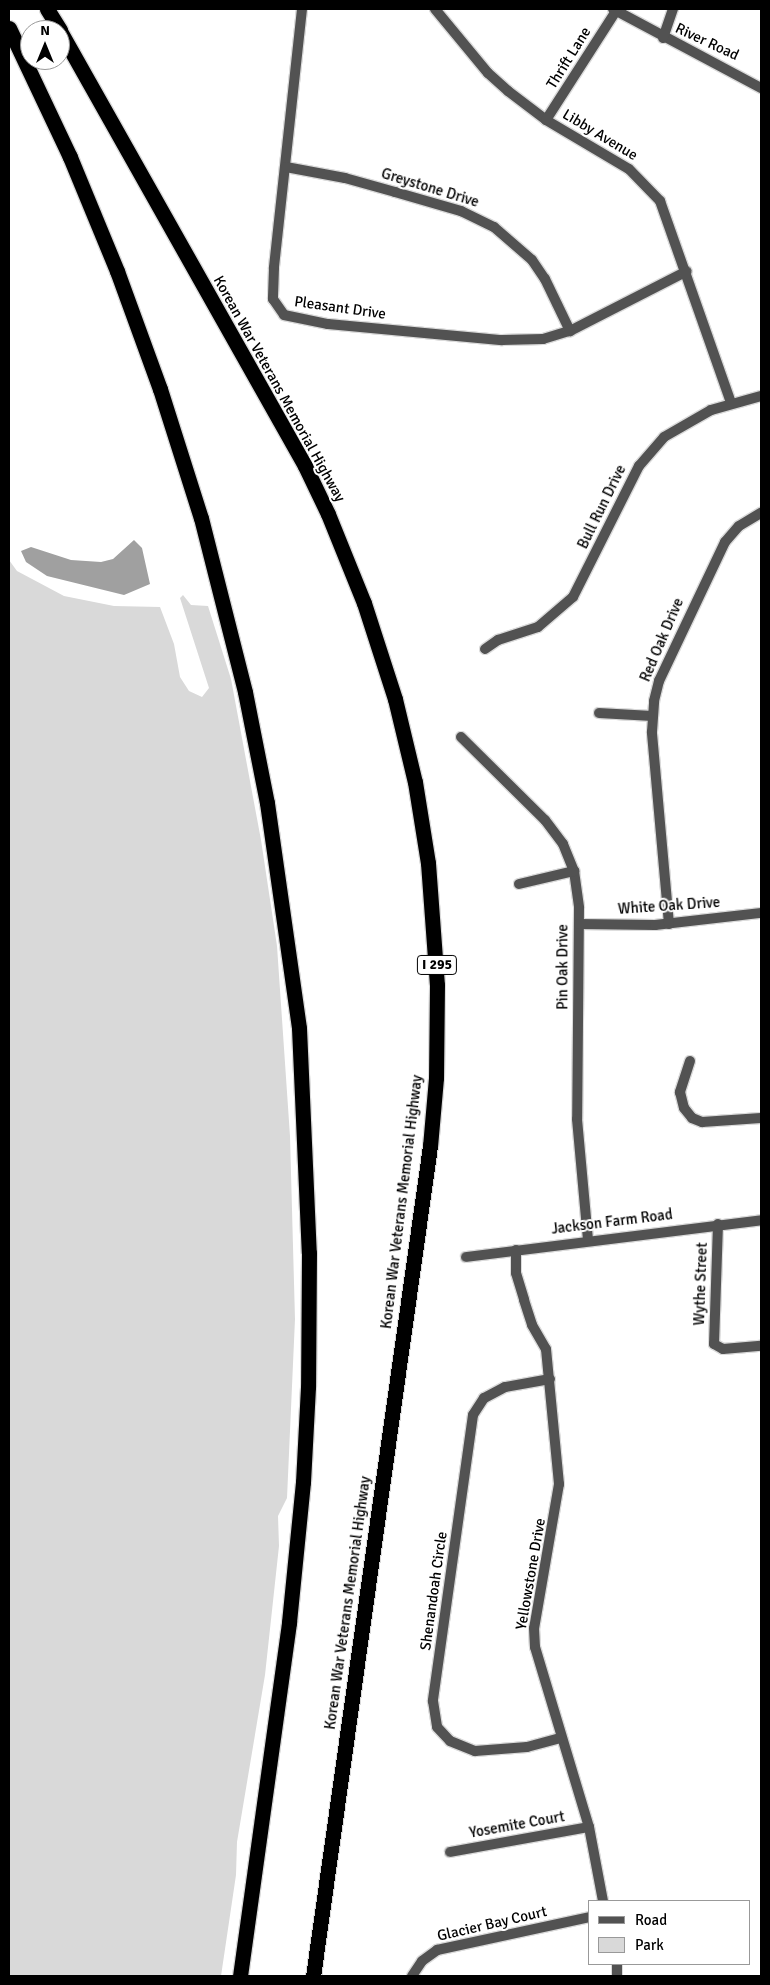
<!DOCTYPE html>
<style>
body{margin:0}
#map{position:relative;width:770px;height:1985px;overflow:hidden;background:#fff;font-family:Signika,sans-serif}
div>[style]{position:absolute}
.green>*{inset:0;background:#d9d9d9}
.water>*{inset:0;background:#a0a0a0}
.roads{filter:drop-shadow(1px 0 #dbdbdb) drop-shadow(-1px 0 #dbdbdb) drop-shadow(0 1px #dbdbdb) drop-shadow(0 -1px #dbdbdb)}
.minor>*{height:10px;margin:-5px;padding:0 5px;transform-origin:5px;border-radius:5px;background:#525252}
.highway>*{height:15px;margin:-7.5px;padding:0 7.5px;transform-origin:7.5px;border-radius:7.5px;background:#000}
span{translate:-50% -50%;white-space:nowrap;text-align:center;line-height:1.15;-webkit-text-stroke:4px #fff;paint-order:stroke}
.shield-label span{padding:1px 4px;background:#fff;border:1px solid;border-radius:4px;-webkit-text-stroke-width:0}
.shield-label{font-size:14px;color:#000;font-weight:700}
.street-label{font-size:15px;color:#000}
.frame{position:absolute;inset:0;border:10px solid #000;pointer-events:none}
.legend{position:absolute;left:588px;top:1900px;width:162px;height:65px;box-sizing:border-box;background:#fff;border:1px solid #999;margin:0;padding:6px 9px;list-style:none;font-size:15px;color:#000}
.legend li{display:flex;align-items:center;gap:10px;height:25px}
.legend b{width:25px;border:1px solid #999}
.north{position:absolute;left:20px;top:20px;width:50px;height:50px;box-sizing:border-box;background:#fff;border:1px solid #999;border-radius:50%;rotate:0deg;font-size:14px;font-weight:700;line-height:20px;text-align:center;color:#000}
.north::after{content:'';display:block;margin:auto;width:18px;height:22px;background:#000;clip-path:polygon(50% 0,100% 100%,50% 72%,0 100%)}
</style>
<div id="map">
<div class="green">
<div style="clip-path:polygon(9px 560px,17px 571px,64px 596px,114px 606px,160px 607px,174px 644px,180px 677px,189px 691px,202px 697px,209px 688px,180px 598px,183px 595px,191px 605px,208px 606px,231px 679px,261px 840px,277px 946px,290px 1136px,295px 1319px,287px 1498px,278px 1516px,279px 1546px,265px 1675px,237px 1842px,236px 1875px,221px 1976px,9px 1976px)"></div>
</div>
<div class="water">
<div style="clip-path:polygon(134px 540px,142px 548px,150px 584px,124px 595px,47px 576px,26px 562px,21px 551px,31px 547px,71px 560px,101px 562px,113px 559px)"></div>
</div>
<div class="roads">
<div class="minor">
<div style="left:302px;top:9px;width:261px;rotate:96.2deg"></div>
<div style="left:274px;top:268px;width:31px;rotate:92deg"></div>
<div style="left:273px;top:299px;width:19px;rotate:55deg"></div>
<div style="left:284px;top:315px;width:45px;rotate:11.6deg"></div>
<div style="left:328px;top:324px;width:175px;rotate:5.3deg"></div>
<div style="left:502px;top:340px;width:41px;rotate:-1.4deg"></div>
<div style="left:543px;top:339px;width:28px;rotate:-17deg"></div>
<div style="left:570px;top:331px;width:131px;rotate:-27.1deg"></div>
<div style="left:435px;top:9px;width:83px;rotate:50.4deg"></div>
<div style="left:488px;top:73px;width:27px;rotate:42deg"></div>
<div style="left:508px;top:91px;width:48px;rotate:37.3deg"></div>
<div style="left:546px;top:120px;width:96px;rotate:30.6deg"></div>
<div style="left:629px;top:169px;width:45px;rotate:45.9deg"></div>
<div style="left:660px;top:201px;width:214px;rotate:70.6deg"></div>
<div style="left:613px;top:9px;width:168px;rotate:28.1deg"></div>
<div style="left:663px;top:38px;width:31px;rotate:-71deg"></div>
<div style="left:546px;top:120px;width:130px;rotate:-57.3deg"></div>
<div style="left:286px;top:167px;width:60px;rotate:10.6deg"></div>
<div style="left:345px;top:178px;width:52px;rotate:15.6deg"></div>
<div style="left:395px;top:192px;width:69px;rotate:16.1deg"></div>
<div style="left:461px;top:211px;width:37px;rotate:26deg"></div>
<div style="left:494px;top:227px;width:50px;rotate:41deg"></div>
<div style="left:532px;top:260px;width:23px;rotate:56deg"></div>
<div style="left:545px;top:279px;width:58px;rotate:64.3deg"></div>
<div style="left:485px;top:649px;width:16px;rotate:-35deg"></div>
<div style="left:498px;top:640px;width:42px;rotate:-18deg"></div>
<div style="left:538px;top:627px;width:46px;rotate:-40.6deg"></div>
<div style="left:573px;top:597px;width:147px;rotate:-63.3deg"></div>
<div style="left:639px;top:466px;width:38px;rotate:-49deg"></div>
<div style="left:664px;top:437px;width:54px;rotate:-29.9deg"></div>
<div style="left:711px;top:410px;width:52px;rotate:-15.6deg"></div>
<div style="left:599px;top:713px;width:53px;rotate:3.2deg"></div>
<div style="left:461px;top:737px;width:118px;rotate:44.7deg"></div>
<div style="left:545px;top:820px;width:30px;rotate:53deg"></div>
<div style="left:563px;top:844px;width:29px;rotate:68deg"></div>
<div style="left:574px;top:871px;width:37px;rotate:82deg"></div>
<div style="left:579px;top:908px;width:211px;rotate:90.5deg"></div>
<div style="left:577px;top:1119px;width:121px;rotate:84.8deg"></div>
<div style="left:519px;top:884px;width:57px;rotate:-13.3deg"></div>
<div style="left:579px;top:924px;width:76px;rotate:0.8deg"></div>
<div style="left:655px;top:925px;width:107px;rotate:-6.5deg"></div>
<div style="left:669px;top:924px;width:193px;rotate:-95.1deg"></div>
<div style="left:652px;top:732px;width:31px;rotate:-86deg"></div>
<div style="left:654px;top:701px;width:21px;rotate:-76deg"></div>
<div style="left:659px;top:681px;width:154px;rotate:-64.6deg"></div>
<div style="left:725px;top:542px;width:21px;rotate:-49deg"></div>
<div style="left:739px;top:526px;width:26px;rotate:-31deg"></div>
<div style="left:690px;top:1061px;width:33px;rotate:108deg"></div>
<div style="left:680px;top:1092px;width:16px;rotate:76deg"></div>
<div style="left:684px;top:1108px;width:13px;rotate:51deg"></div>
<div style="left:692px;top:1118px;width:11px;rotate:22deg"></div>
<div style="left:702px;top:1122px;width:59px;rotate:-3.9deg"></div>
<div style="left:718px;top:1224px;width:120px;rotate:91.9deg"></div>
<div style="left:714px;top:1344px;width:10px;rotate:29deg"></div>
<div style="left:723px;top:1349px;width:38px;rotate:-5deg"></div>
<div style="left:516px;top:1250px;width:23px;rotate:90deg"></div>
<div style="left:516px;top:1273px;width:28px;rotate:73deg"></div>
<div style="left:524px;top:1300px;width:26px;rotate:72deg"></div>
<div style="left:532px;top:1325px;width:28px;rotate:60deg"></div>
<div style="left:546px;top:1349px;width:136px;rotate:84.5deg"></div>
<div style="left:559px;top:1484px;width:146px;rotate:99.8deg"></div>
<div style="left:534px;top:1628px;width:19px;rotate:87deg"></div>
<div style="left:535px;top:1647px;width:188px;rotate:73.3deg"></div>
<div style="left:589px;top:1827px;width:75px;rotate:79.3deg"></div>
<div style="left:466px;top:1257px;width:297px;rotate:-7.1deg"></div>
<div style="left:550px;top:1379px;width:46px;rotate:169.9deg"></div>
<div style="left:505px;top:1387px;width:24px;rotate:152deg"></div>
<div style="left:484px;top:1398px;width:20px;rotate:123deg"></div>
<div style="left:473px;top:1415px;width:289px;rotate:98deg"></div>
<div style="left:433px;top:1701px;width:26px;rotate:81deg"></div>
<div style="left:437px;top:1727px;width:19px;rotate:47deg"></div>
<div style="left:450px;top:1741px;width:27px;rotate:22deg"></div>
<div style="left:475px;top:1751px;width:52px;rotate:-4.4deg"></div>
<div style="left:527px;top:1747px;width:35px;rotate:-15deg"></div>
<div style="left:450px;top:1852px;width:141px;rotate:-10.2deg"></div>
<div style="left:617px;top:1964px;width:12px;rotate:90deg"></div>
<div style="left:412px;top:1976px;width:18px;rotate:-56deg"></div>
<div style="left:422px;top:1961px;width:19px;rotate:-36deg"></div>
<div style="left:437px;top:1950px;width:156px;rotate:-12.2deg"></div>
</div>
<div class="highway">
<div style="left:47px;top:9px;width:25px;rotate:58deg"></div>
<div style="left:9px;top:28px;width:143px;rotate:64.7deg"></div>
<div style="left:70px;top:157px;width:123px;rotate:67.6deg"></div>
<div style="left:117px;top:271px;width:126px;rotate:70deg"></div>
<div style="left:160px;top:389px;width:135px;rotate:72.4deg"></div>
<div style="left:201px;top:518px;width:179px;rotate:75.8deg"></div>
<div style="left:245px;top:692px;width:113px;rotate:78.8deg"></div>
<div style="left:267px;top:803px;width:227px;rotate:81.9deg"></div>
<div style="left:299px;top:1028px;width:225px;rotate:87.5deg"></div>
<div style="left:309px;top:1253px;width:134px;rotate:90.4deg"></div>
<div style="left:308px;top:1387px;width:95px;rotate:93deg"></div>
<div style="left:303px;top:1482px;width:142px;rotate:95.7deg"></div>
<div style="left:289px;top:1623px;width:356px;rotate:97.9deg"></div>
<div style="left:60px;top:31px;width:499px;rotate:60.6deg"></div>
<div style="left:305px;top:466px;width:53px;rotate:64.4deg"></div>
<div style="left:328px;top:514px;width:96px;rotate:68deg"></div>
<div style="left:364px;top:603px;width:101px;rotate:72.1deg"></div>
<div style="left:395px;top:699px;width:85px;rotate:76.5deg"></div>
<div style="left:415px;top:782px;width:82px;rotate:80.9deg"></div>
<div style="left:428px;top:863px;width:122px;rotate:85.8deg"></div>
<div style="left:437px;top:985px;width:93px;rotate:90.6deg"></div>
<div style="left:436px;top:1078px;width:68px;rotate:95deg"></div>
<div style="left:430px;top:1146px;width:838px;rotate:98.02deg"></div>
</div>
</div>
<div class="shield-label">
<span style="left:437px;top:965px">I 295</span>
</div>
<div class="street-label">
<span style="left:707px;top:42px;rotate:25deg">River Road</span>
<span style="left:569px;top:58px;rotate:-58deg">Thrift Lane</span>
<span style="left:600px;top:135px;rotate:31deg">Libby Avenue</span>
<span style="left:430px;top:188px;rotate:17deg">Greystone Drive</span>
<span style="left:340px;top:308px;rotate:8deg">Pleasant Drive</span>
<span style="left:279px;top:389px;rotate:61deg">Korean War Veterans Memorial Highway</span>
<span style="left:602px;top:507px;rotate:-64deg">Bull Run Drive</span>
<span style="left:662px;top:640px;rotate:-67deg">Red Oak Drive</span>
<span style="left:669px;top:906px;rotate:-4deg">White Oak Drive</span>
<span style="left:563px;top:967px;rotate:-90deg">Pin Oak Drive</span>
<span style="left:402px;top:1202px;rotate:-83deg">Korean War Veterans Memorial Highway</span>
<span style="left:612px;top:1222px;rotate:-7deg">Jackson Farm Road</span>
<span style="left:701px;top:1284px;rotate:-88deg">Wythe Street</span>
<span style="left:531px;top:1574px;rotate:-80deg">Yellowstone Drive</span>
<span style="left:434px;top:1591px;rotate:-82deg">Shenandoah Circle</span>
<span style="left:348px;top:1603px;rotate:-82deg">Korean War Veterans Memorial Highway</span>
<span style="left:517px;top:1825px;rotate:-10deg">Yosemite Court</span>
<span style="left:492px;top:1924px;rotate:-13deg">Glacier Bay Court</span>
</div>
<div class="frame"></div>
<ul class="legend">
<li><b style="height:6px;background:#525252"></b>Road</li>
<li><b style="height:14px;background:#d9d9d9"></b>Park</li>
</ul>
<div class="north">N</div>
</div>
